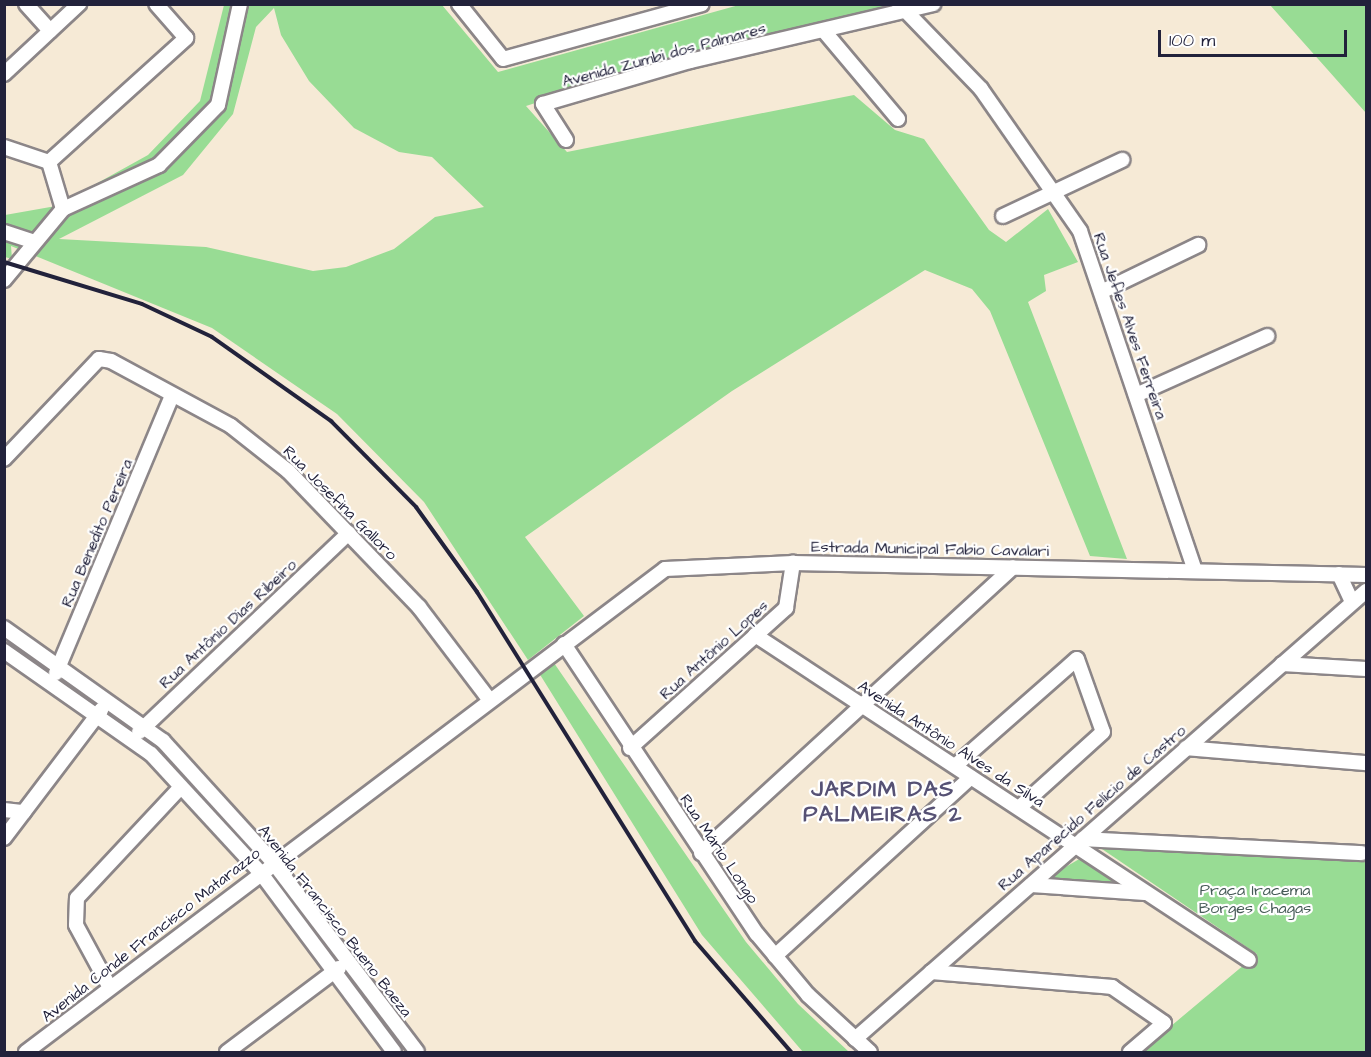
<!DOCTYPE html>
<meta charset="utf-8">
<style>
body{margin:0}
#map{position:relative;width:1371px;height:1057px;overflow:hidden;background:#f6ead6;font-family:"Architects Daughter",sans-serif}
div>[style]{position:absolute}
.green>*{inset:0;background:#98dc94}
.roads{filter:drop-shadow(2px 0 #8c8688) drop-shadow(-2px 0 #8c8688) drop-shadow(0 2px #8c8688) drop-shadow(0 -2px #8c8688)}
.minor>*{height:14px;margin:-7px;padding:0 7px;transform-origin:7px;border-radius:7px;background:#fff}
.rail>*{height:4px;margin:-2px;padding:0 2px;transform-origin:2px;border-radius:2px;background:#22223b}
span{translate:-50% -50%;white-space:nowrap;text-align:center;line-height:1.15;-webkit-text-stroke:4.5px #fff;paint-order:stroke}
.street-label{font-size:16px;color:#22223b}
.park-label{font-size:16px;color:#455a56}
.district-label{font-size:22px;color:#565174;font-weight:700;letter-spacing:1.5px}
.frame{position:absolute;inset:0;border:6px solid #22223b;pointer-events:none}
.scale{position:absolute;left:1158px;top:30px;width:189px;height:27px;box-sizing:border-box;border:3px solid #22223b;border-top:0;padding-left:8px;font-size:18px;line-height:21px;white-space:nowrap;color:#22223b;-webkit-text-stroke:4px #fff;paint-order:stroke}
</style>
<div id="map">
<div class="green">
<div style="clip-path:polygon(evenodd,224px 5px,442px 5px,498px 72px,739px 5px,910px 5px,647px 67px,526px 106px,567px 152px,854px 95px,895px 130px,924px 139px,989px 230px,1006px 242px,1048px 209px,1078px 262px,1044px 275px,1046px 291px,1028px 302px,1127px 559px,1090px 556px,990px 311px,972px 289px,925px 270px,732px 391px,525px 537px,584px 616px,528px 660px,424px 502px,337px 414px,212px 328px,11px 246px,12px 259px,5px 257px,5px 215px,56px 206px,148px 155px,200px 101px,224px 5px,274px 8px,281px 35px,309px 81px,354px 128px,399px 152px,432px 157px,484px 207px,435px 217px,394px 249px,346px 267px,313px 271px,206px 247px,59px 239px,183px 175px,233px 114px,256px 27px,274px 8px)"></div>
<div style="clip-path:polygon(1270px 5px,1366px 5px,1366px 113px,1327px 69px)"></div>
<div style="clip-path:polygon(554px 663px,746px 942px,798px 1004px,849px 1052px,803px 1052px,702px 935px,539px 673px)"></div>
<div style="clip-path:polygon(1099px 847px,1366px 862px,1366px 1052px,1140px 1052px,1257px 954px)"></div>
<div style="clip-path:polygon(1081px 858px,1120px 883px,1045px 879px)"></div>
</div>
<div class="roads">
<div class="minor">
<div style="left:26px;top:4px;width:36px;rotate:48deg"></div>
<div style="left:459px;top:4px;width:70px;rotate:51.3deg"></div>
<div style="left:503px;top:59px;width:206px;rotate:-15.4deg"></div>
<div style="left:899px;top:4px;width:118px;rotate:46deg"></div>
<div style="left:981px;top:89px;width:173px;rotate:55.1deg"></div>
<div style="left:1080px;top:231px;width:359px;rotate:71.3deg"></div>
<div style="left:824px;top:31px;width:115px;rotate:49.9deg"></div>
<div style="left:4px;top:74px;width:103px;rotate:-43deg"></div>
<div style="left:566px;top:140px;width:43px;rotate:-122.6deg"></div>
<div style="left:543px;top:104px;width:153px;rotate:-16.3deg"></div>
<div style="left:690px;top:61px;width:250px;rotate:-13.2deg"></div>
<div style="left:4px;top:147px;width:47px;rotate:18.4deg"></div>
<div style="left:49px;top:162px;width:49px;rotate:73.4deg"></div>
<div style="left:49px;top:162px;width:185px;rotate:-42.1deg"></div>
<div style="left:186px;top:38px;width:45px;rotate:-131.4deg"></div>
<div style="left:1003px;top:216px;width:132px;rotate:-25.2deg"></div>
<div style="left:4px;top:232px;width:28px;rotate:18deg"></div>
<div style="left:4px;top:280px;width:92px;rotate:-50.3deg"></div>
<div style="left:63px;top:209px;width:106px;rotate:-24.6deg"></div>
<div style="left:159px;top:165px;width:84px;rotate:-45.5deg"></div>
<div style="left:218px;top:105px;width:103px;rotate:-77.7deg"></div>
<div style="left:1103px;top:291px;width:106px;rotate:-25.8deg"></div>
<div style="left:1136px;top:395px;width:144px;rotate:-24.2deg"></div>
<div style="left:4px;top:459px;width:138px;rotate:-46.5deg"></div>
<div style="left:99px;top:359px;width:12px;rotate:9deg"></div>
<div style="left:111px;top:361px;width:136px;rotate:28.4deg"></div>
<div style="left:231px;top:426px;width:73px;rotate:38.3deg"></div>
<div style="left:288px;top:471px;width:189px;rotate:46.1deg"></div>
<div style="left:419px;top:607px;width:114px;rotate:52.8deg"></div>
<div style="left:1339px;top:574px;width:31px;rotate:65deg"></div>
<div style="left:4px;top:628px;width:195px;rotate:35.4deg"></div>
<div style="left:163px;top:741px;width:164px;rotate:47.7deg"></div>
<div style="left:273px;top:862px;width:238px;rotate:52.8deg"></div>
<div style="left:755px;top:635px;width:591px;rotate:33.34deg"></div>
<div style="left:564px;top:644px;width:348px;rotate:56.4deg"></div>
<div style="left:757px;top:934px;width:80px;rotate:50.1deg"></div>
<div style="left:808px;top:995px;width:84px;rotate:42.6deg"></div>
<div style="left:4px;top:651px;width:179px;rotate:35deg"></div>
<div style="left:151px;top:754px;width:161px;rotate:47.3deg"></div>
<div style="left:260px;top:872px;width:224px;rotate:53.3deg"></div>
<div style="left:1282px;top:664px;width:84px;rotate:3.4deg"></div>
<div style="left:56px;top:673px;width:300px;rotate:-67.3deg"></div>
<div style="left:139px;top:732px;width:289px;rotate:-43.5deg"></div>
<div style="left:630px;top:748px;width:210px;rotate:-41.9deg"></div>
<div style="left:786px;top:608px;width:46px;rotate:-81.2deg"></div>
<div style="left:1186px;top:748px;width:181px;rotate:4.8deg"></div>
<div style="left:955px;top:766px;width:162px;rotate:-41.3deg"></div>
<div style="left:1077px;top:659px;width:77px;rotate:70.4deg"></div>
<div style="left:1103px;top:732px;width:113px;rotate:137.9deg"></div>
<div style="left:4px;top:810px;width:20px;rotate:6deg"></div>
<div style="left:4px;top:838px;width:161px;rotate:-52.8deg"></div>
<div style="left:1083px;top:839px;width:279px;rotate:2.9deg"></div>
<div style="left:701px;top:853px;width:423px;rotate:-42.5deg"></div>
<div style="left:1031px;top:885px;width:114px;rotate:4deg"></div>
<div style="left:775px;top:956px;width:265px;rotate:-42.4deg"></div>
<div style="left:931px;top:972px;width:182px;rotate:4.7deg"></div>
<div style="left:1112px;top:987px;width:63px;rotate:34.7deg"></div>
<div style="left:1164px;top:1023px;width:45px;rotate:139.5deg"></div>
<div style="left:109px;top:986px;width:69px;rotate:-118.4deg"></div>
<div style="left:76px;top:925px;width:27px;rotate:-88deg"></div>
<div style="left:77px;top:898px;width:152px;rotate:-46.9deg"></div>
<div style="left:855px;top:1039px;width:680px;rotate:-41.24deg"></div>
<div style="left:26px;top:1052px;width:801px;rotate:-37.08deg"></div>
<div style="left:665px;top:569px;width:128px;rotate:-2.7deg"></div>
<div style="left:793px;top:563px;width:573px;rotate:1.2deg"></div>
<div style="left:227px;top:1052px;width:140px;rotate:-36.9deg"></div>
</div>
</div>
<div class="rail">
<div style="left:4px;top:262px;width:144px;rotate:16.9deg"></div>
<div style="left:142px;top:304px;width:77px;rotate:25.2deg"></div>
<div style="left:212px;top:337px;width:146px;rotate:35.2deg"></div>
<div style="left:331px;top:421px;width:121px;rotate:45.3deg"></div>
<div style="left:416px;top:507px;width:105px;rotate:54.3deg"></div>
<div style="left:477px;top:592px;width:411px;rotate:58deg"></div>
<div style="left:695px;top:941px;width:147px;rotate:49.1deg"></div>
</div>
<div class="street-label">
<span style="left:664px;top:55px;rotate:-15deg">Avenida Zumbi dos Palmares</span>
<span style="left:1130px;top:326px;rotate:71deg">Rua Jefles Alves Ferreira</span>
<span style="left:340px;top:503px;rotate:45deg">Rua Josefina Galloro</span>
<span style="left:97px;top:533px;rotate:-67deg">Rua Benedito Pereira</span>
<span style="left:930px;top:549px;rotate:1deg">Estrada Municipal Fabio Cavalari</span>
<span style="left:228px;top:624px;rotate:-43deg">Rua Antônio Dias Ribeiro</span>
<span style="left:714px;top:650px;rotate:-42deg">Rua Antônio Lopes</span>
<span style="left:951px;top:744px;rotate:33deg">Avenida Antônio Alves da Silva</span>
<span style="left:1092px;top:808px;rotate:-41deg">Rua Aparecido Felício de Castro</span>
<span style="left:719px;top:849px;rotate:56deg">Rua Mário Longo</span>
<span style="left:335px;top:921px;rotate:52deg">Avenida Francisco Bueno Baeza</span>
<span style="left:151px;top:935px;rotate:-38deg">Avenida Conde Francisco Matarazzo</span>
</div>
<div class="park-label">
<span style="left:1255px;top:899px">Praça Iracema<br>Borges Chagas</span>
</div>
<div class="district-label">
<span style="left:883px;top:802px">JARDIM DAS<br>PALMEIRAS 2</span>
</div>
<div class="frame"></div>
<div class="scale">100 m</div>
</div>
